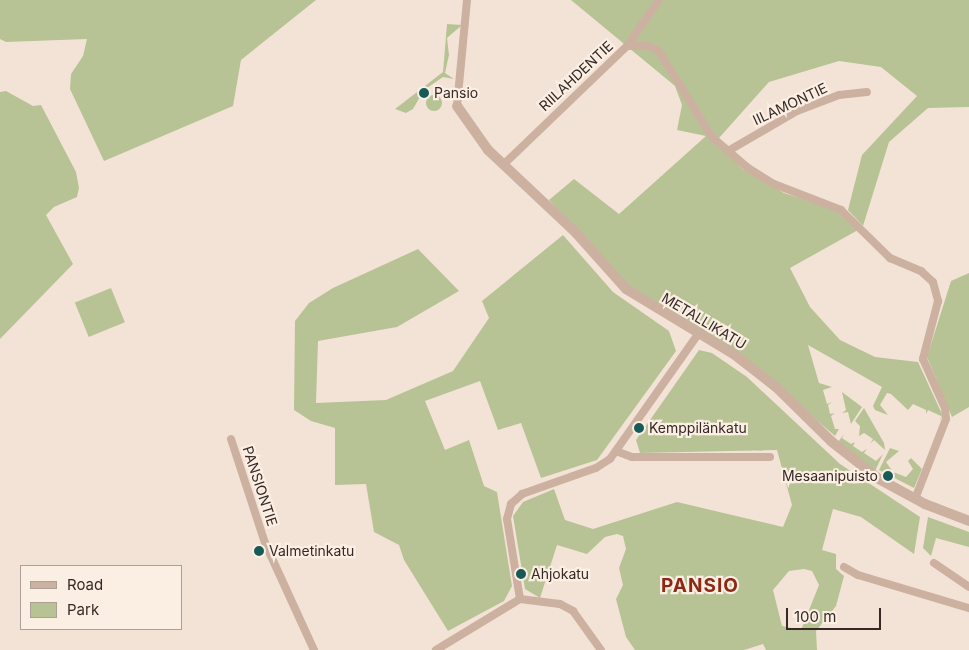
<!DOCTYPE html>
<meta charset="utf-8">
<style>
body{margin:0}
#map{position:relative;width:969px;height:650px;overflow:hidden;background:#f3e3d6;font-family:Inter,sans-serif}
div>[style]{position:absolute}
.green>*{inset:0;background:#b8c395;transform-origin:0 0}
.round{border-radius:50%}
.minor>*{height:8px;margin:-4px;padding:0 4px;transform-origin:4px;border-radius:4px;background:#ccb1a1}
.tertiary>*{height:10px;margin:-5px;padding:0 5px;transform-origin:5px;border-radius:5px;background:#ccb1a1}
.dots>*{width:14px;height:14px;translate:-50% -50%;box-sizing:border-box;border:2px solid #fbeee3;border-radius:50%}
span{translate:-50% -50%;white-space:nowrap;text-align:center;line-height:1.15;-webkit-text-stroke:4.5px #fbeee3;paint-order:stroke}
.street-label{font-size:14px;color:#362925}
.poi-label{font-size:14px;color:#362925}
.left{translate:0 -50%;text-align:left}
.right{translate:-100% -50%;text-align:right}
.district-label{font-size:19px;color:#8c2816;font-weight:700;letter-spacing:1px}
.legend{position:absolute;left:20px;top:565px;width:162px;height:65px;box-sizing:border-box;background:#fbeee3;border:1px solid #ac9f97;margin:0;padding:6px 9px;list-style:none;font-size:15px;color:#362925}
.legend li{display:flex;align-items:center;gap:10px;height:25px}
.legend b{width:25px;border:1px solid #ac9f97}
.scale{position:absolute;left:786px;top:608px;width:95px;height:22px;box-sizing:border-box;border:2px solid #362925;border-top:0;padding-left:6px;font-size:15px;line-height:18px;white-space:nowrap;color:#362925;-webkit-text-stroke:4px #fbeee3;paint-order:stroke}
</style>
<div id="map">
<div class="green">
<div style="clip-path:polygon(0 0,316px 0,241px 60px,233px 106px,104px 161px,70px 89px,71px 74px,83px 56px,87px 39px,6px 42px,0 39px)"></div>
<div style="clip-path:polygon(571px 0,969px 0,969px 107px,928px 108px,889px 142px,863px 226px,848px 210px,862px 155px,917px 96px,881px 67px,839px 61px,769px 82px,719px 138px,711px 137px,743px 169px,784px 193px,834px 209px,858px 230px,790px 268px,810px 307px,840px 340px,875px 357px,918px 362px,942px 414px,940px 422px,941px 416px,928px 410px,926px 414px,926px 410px,913px 404px,908px 410px,891px 394px,887px 393px,880px 405px,888px 415px,875px 410px,873px 406px,882px 387px,808px 345px,819px 383px,832px 387px,823px 390px,827px 404px,832px 402px,828px 405px,830px 414px,835px 413px,831px 416px,835px 429px,839px 429px,835px 436px,738px 352px,630px 288px,549px 200px,574px 179px,619px 214px,706px 136px,677px 130px,682px 105px,675px 86px)"></div>
<div style="clip-path:polygon(447px 24px,462px 25px,447px 38px,449px 55px,445px 73px,454px 79px,443px 77px,424px 90px,413px 109px,406px 113px,395px 109px,443px 72px)"></div>
<div style="clip-path:polygon(6px 91px,33px 106px,41px 105px,76px 172px,79px 188px,77px 197px,54px 207px,46px 215px,73px 264px,0 339px,0 92px)"></div>
<div class="round" style="left:426px;top:95px;width:16px;height:16px"></div>
<div style="clip-path:polygon(563px 235px,613px 292px,669px 331px,676px 351px,597px 460px,541px 478px,521px 423px,498px 430px,480px 381px,425px 401px,445px 450px,469px 440px,484px 486px,497px 492px,512px 586px,504px 601px,448px 631px,404px 560px,399px 545px,374px 532px,366px 484px,335px 485px,335px 428px,311px 421px,294px 410px,295px 321px,309px 303px,333px 288px,418px 249px,459px 291px,397px 327px,318px 341px,316px 403px,386px 400px,453px 371px,489px 318px,482px 301px)"></div>
<div style="clip-path:polygon(969px 273px,969px 407px,952px 417px,927px 357px,951px 281px)"></div>
<div style="left:111px;top:288px;width:37px;height:39px;rotate:68deg"></div>
<div style="clip-path:polygon(evenodd,699px 350px,712px 353px,747px 377px,840px 464px,920px 517px,914px 554px,861px 517px,833px 509px,822px 550px,836px 554px,836px 569px,844px 576px,836px 606px,816px 631px,817px 650px,766px 650px,763px 644px,744px 650px,635px 650px,626px 637px,616px 599px,623px 585px,619px 568px,626px 549px,623px 536px,617px 534px,605px 537px,587px 554px,557px 545px,540px 598px,525px 589px,513px 516px,523px 502px,554px 489px,565px 520px,593px 529px,677px 502px,783px 527px,792px 505px,777px 450px,640px 453px,636px 440px,699px 350px,804px 569px,812px 571px,819px 585px,801px 630px,782px 626px,773px 590px,789px 571px,804px 569px)"></div>
<div style="clip-path:polygon(842px 392px,862px 407px,851px 424px,848px 412px,842px 413px,846px 410px)"></div>
<div style="clip-path:polygon(864px 408px,884px 443px,885px 450px,874px 440px,870px 444px,873px 439px,864px 433px,859px 436px,860px 426px,855px 421px)"></div>
<div style="clip-path:polygon(844px 434px,842px 438px,851px 444px,855px 442px,853px 446px,862px 452px,867px 449px,864px 453px,876px 461px,883px 454px,875px 471px,838px 442px)"></div>
<div style="clip-path:polygon(890px 448px,899px 451px,886px 462px,893px 472px,906px 477px,913px 469px,908px 461px,911px 458px,922px 469px,914px 488px,879px 470px)"></div>
<div style="clip-path:polygon(928px 517px,969px 532px,969px 547px,936px 538px,931px 556px,923px 548px)"></div>
</div>
<div class="minor">
<div style="left:627px;top:46px;width:21px"></div>
<div style="left:648px;top:46px;width:11px;rotate:22deg"></div>
<div style="left:658px;top:50px;width:102px;rotate:58.2deg"></div>
<div style="left:712px;top:137px;width:48px;rotate:40.7deg"></div>
<div style="left:748px;top:168px;width:31px;rotate:32deg"></div>
<div style="left:774px;top:184px;width:72px;rotate:21.2deg"></div>
<div style="left:841px;top:210px;width:69px;rotate:44.4deg"></div>
<div style="left:890px;top:258px;width:34px;rotate:23deg"></div>
<div style="left:921px;top:271px;width:16px;rotate:43deg"></div>
<div style="left:933px;top:282px;width:20px;rotate:75deg"></div>
<div style="left:938px;top:301px;width:60px;rotate:104.5deg"></div>
<div style="left:923px;top:359px;width:54px;rotate:65.8deg"></div>
<div style="left:945px;top:408px;width:11px;rotate:85deg"></div>
<div style="left:946px;top:419px;width:86px;rotate:111.2deg"></div>
<div style="left:457px;top:106px;width:106px;rotate:-84.6deg"></div>
<div style="left:728px;top:151px;width:80px;rotate:-30.1deg"></div>
<div style="left:797px;top:111px;width:45px;rotate:-20.9deg"></div>
<div style="left:839px;top:95px;width:28px;rotate:-6deg"></div>
<div style="left:503px;top:165px;width:172px;rotate:-43.8deg"></div>
<div style="left:627px;top:46px;width:56px;rotate:-55.2deg"></div>
<div style="left:231px;top:439px;width:109px;rotate:71.9deg"></div>
<div style="left:265px;top:543px;width:118px;rotate:65.4deg"></div>
<div style="left:616px;top:451px;width:17px;rotate:21deg"></div>
<div style="left:632px;top:457px;width:138px"></div>
<div style="left:934px;top:563px;width:42px;rotate:34.4deg"></div>
<div style="left:844px;top:567px;width:16px;rotate:30deg"></div>
<div style="left:858px;top:575px;width:116px;rotate:16.6deg"></div>
<div style="left:520px;top:599px;width:81px;rotate:-99.2deg"></div>
<div style="left:507px;top:519px;width:16px;rotate:-75deg"></div>
<div style="left:511px;top:504px;width:15px;rotate:-42deg"></div>
<div style="left:522px;top:494px;width:78px;rotate:-19.4deg"></div>
<div style="left:596px;top:468px;width:17px;rotate:-33deg"></div>
<div style="left:610px;top:459px;width:154px;rotate:-54.8deg"></div>
<div style="left:436px;top:650px;width:98px;rotate:-31.3deg"></div>
<div style="left:520px;top:599px;width:40px;rotate:7.1deg"></div>
<div style="left:560px;top:604px;width:15px;rotate:28deg"></div>
<div style="left:573px;top:611px;width:48px;rotate:54.3deg"></div>
</div>
<div class="tertiary">
<div style="left:457px;top:106px;width:54px;rotate:54.8deg"></div>
<div style="left:488px;top:150px;width:121px;rotate:43.3deg"></div>
<div style="left:576px;top:233px;width:75px;rotate:48.2deg"></div>
<div style="left:626px;top:289px;width:127px;rotate:31.2deg"></div>
<div style="left:735px;top:355px;width:52px;rotate:38deg"></div>
<div style="left:776px;top:387px;width:78px;rotate:44.5deg"></div>
<div style="left:832px;top:442px;width:60px;rotate:38.2deg"></div>
<div style="left:879px;top:479px;width:52px;rotate:28.5deg"></div>
<div style="left:925px;top:504px;width:47px;rotate:21.1deg"></div>
</div>
<div class="dots">
<div style="left:424px;top:93px;background:#175b59"></div>
<div style="left:639px;top:428px;background:#175b59"></div>
<div style="left:888px;top:476px;background:#175b59"></div>
<div style="left:259px;top:551px;background:#175b59"></div>
<div style="left:521px;top:574px;background:#175b59"></div>
</div>
<div class="street-label">
<span style="left:576px;top:76px;rotate:-43deg">RIILAHDENTIE</span>
<span style="left:790px;top:104px;rotate:-25deg">IILAMONTIE</span>
<span style="left:704px;top:321px;rotate:31deg">METALLIKATU</span>
<span style="left:260px;top:486px;rotate:72deg">PANSIONTIE</span>
</div>
<div class="poi-label">
<span class="left" style="left:434px;top:93px">Pansio</span>
<span class="left" style="left:649px;top:428px">Kemppilänkatu</span>
<span class="right" style="left:878px;top:476px">Mesaanipuisto</span>
<span class="left" style="left:269px;top:551px">Valmetinkatu</span>
<span class="left" style="left:531px;top:574px">Ahjokatu</span>
</div>
<div class="district-label">
<span style="left:700px;top:586px">PANSIO</span>
</div>
<ul class="legend">
<li><b style="height:6px;background:#ccb1a1"></b>Road</li>
<li><b style="height:14px;background:#b8c395"></b>Park</li>
</ul>
<div class="scale">100 m</div>
</div>
